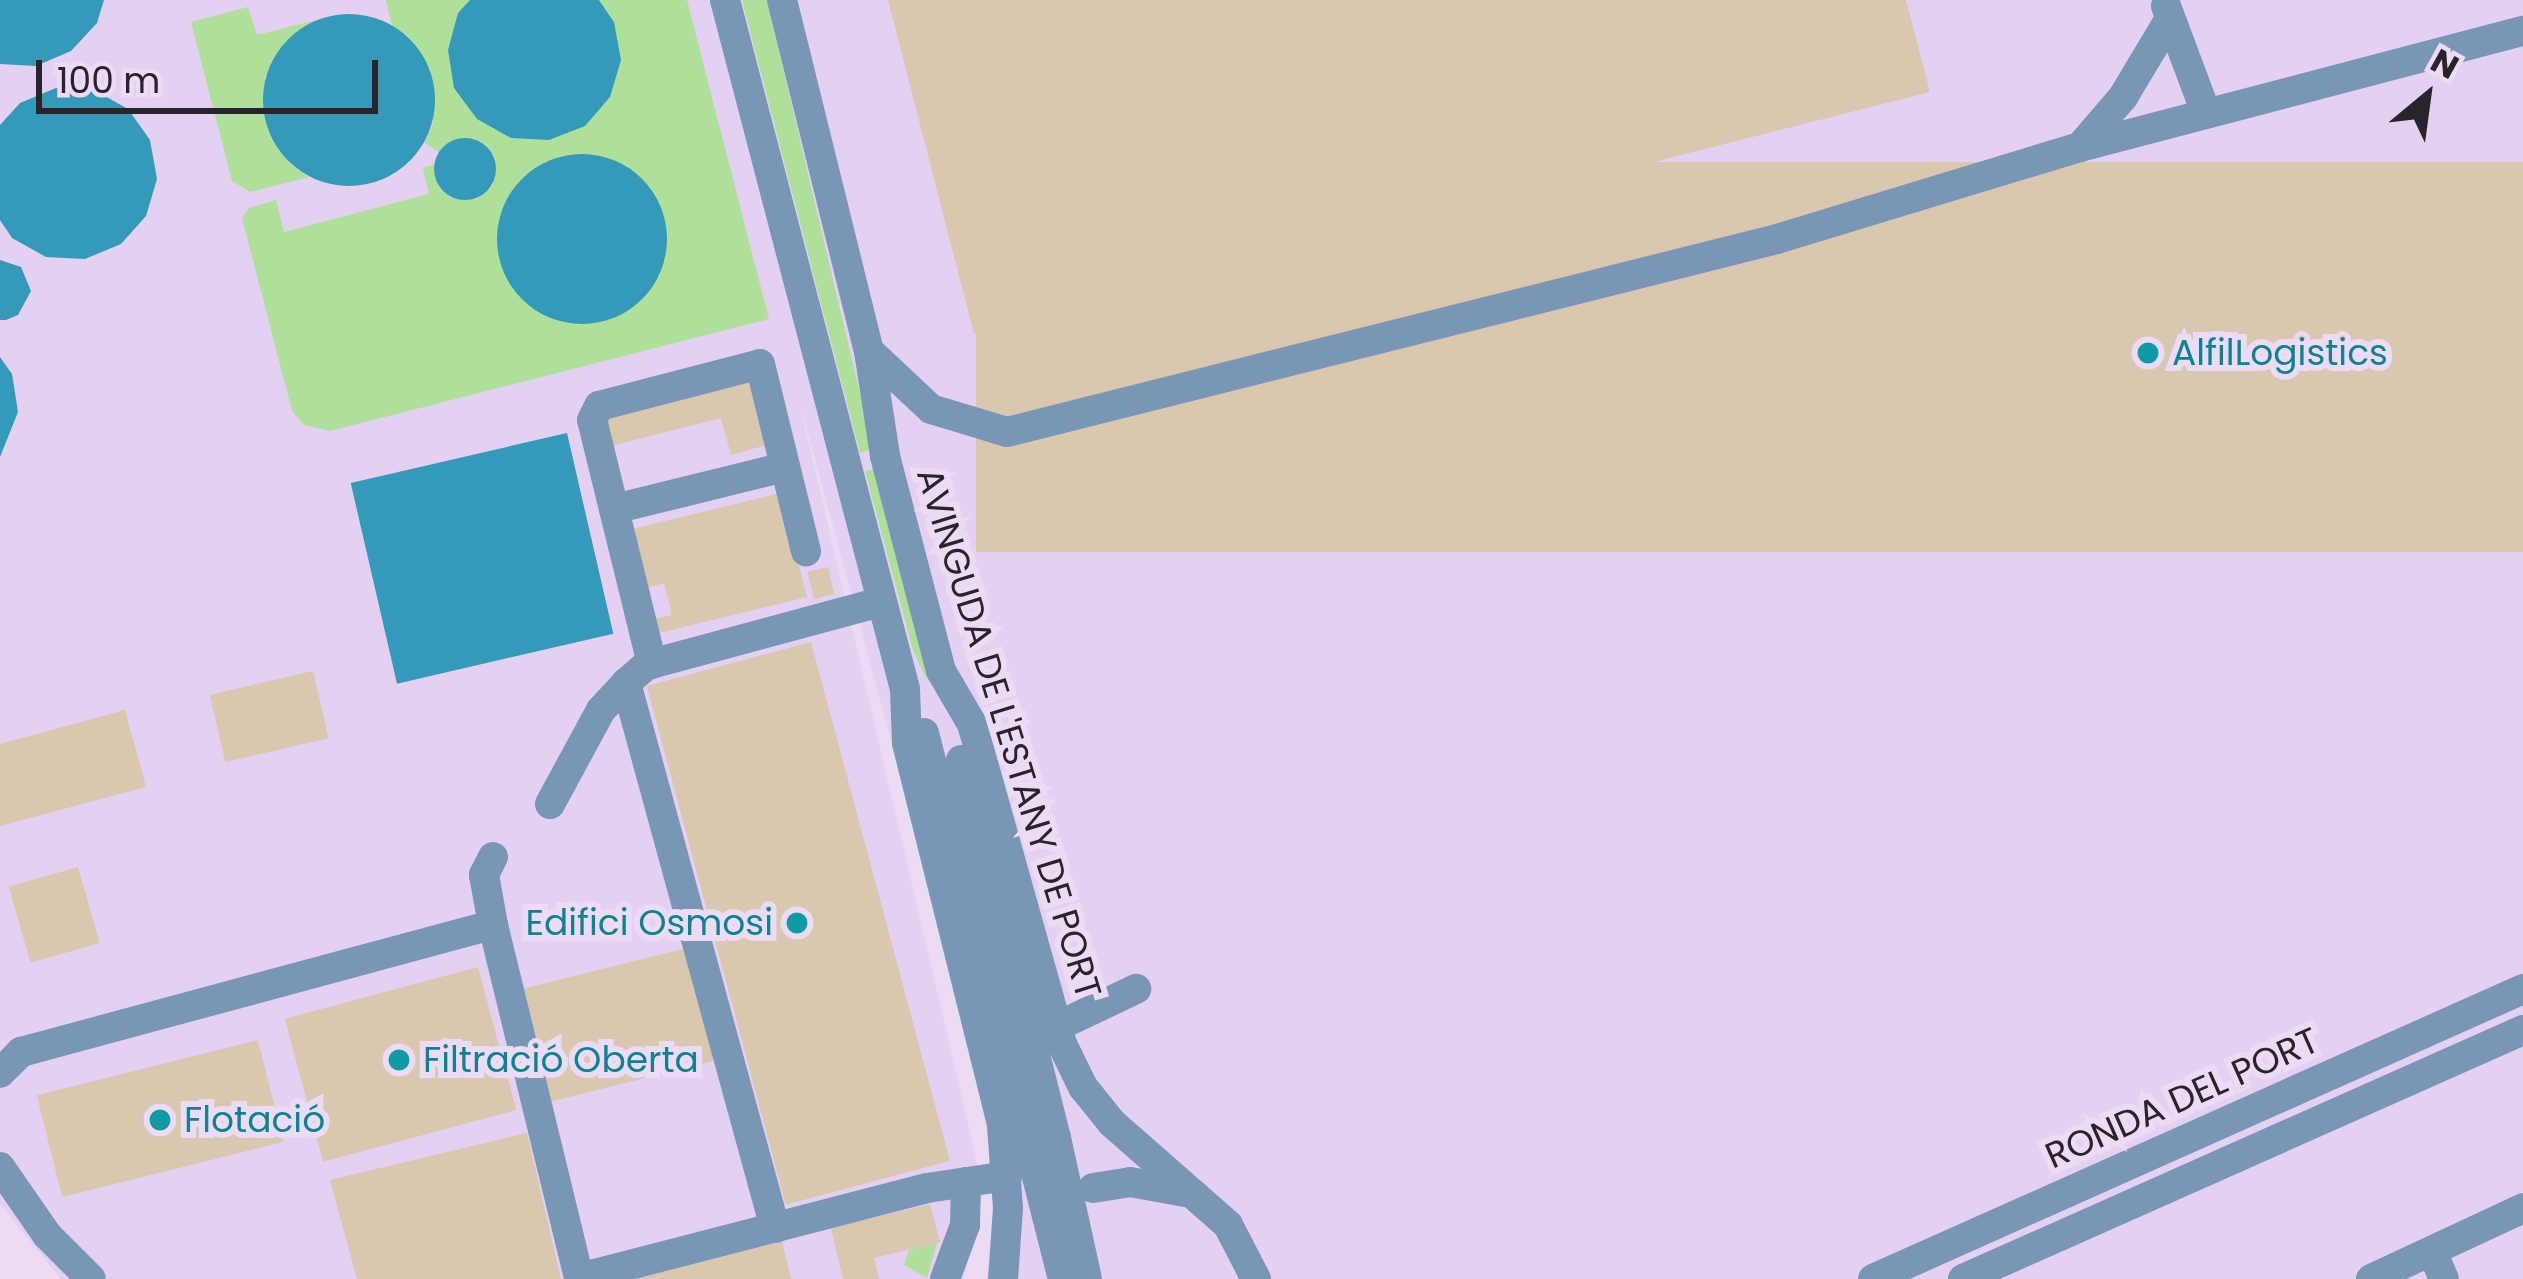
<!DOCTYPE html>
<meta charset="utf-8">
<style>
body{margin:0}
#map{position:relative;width:2523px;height:1279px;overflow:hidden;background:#ebdbf5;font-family:Poppins,sans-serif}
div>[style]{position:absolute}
.built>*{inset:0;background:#e4d0f1}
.green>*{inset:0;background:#aee09c}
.water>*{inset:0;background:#3599b9;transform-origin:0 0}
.round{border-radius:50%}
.building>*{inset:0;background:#d9c7af;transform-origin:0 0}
.minor>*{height:30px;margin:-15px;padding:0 15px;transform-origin:15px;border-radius:15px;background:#7a96b6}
.minor-bridge>*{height:30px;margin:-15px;padding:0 15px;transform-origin:15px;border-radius:15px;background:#7a96b6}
.dots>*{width:33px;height:33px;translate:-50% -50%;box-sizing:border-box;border:6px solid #ebdbf5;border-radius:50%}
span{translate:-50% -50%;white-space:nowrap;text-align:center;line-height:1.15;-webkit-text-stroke:12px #ebdbf5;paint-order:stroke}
.culture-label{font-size:36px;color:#0d838f}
.left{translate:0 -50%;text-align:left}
.right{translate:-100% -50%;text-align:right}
.street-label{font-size:36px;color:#29232c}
.north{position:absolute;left:2367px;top:36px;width:120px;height:120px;-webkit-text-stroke:9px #ebdbf5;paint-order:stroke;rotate:29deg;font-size:33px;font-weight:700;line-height:48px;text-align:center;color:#29232c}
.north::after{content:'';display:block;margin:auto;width:42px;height:54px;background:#29232c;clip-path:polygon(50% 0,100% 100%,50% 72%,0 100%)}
.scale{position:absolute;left:36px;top:60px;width:342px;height:54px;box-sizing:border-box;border:6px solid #29232c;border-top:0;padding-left:15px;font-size:36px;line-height:42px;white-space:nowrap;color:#29232c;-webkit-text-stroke:9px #ebdbf5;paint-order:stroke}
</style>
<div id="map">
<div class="built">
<div style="clip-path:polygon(0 0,2523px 0,2523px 1279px,987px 1279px,998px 1188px,962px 1003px,797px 393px,984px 1192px,964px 1279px,61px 1279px,0 1204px)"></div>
</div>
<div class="green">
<div style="clip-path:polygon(386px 0,470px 0,458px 13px,614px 22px,599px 0,687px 0,769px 319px,330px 431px,304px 425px,292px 411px,242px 218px,249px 208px,276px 200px,284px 232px,429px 194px,423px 168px,434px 164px,440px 187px,450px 197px,477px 199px,493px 185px,480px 142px,467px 138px,439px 152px,425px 143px,433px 123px,429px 68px,407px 36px,392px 26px)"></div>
<div style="clip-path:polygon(742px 0,767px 0,873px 449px,860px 453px)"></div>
<div style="clip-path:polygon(248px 7px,257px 35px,316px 20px,286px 41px,265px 77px,269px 133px,291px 165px,309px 177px,250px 192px,232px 181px,191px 22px)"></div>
<div style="clip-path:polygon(878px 468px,923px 647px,927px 681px,913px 650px,865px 471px)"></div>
<div style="clip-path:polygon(937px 1243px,927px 1278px,904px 1265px,909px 1250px)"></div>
</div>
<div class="water">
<div style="clip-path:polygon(0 0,104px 0,97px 23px,71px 51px,36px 66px,0 64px)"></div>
<div style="clip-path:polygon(470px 0,599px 0,614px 22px,621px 60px,610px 97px,585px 126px,549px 140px,511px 138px,477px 119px,454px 88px,448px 50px,458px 13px)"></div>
<div class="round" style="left:263px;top:14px;width:172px;height:172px"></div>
<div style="clip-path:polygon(56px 88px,94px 90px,128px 109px,150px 140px,157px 179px,146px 216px,121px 244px,85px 259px,46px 257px,12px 238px,0 220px,0 125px,20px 103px)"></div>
<div class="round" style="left:434px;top:138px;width:62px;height:62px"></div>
<div class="round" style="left:497px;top:154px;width:170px;height:170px"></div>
<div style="clip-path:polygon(0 260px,21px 267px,31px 291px,18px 315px,6px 320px,0 320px)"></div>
<div style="clip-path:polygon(0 357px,12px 374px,18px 412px,0 457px)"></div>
<div style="left:567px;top:433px;width:206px;height:222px;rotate:77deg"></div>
</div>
<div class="building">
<div style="clip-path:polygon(888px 0,1906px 0,1930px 92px,974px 334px)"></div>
<div style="left:2523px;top:162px;width:390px;height:1547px;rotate:90deg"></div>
<div style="clip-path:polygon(749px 378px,767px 445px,731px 455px,721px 418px,611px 446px,603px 415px)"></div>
<div style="clip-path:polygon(781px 493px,807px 597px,659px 633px,655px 619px,672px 615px,664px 583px,647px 588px,632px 529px)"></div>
<div style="left:828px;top:567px;width:28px;height:21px;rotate:77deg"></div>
<div style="left:811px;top:642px;width:537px;height:170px;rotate:75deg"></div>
<div style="left:313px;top:671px;width:69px;height:106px;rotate:77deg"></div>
<div style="clip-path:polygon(125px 710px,146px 787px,0 826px,0 744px)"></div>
<div style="left:78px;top:867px;width:79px;height:72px;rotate:74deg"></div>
<div style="left:687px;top:948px;width:116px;height:171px;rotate:76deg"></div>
<div style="left:478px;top:967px;width:148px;height:200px;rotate:75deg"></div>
<div style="left:258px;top:1040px;width:105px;height:228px;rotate:76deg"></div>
<div style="clip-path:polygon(527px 1133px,561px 1279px,357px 1279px,330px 1180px)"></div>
<div style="clip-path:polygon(930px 1204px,940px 1242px,874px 1258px,879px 1279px,843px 1279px,831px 1228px)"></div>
<div style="clip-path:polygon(782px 1241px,791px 1279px,634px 1279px)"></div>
</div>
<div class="minor">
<div style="left:725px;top:0;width:712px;rotate:75.36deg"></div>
<div style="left:905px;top:689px;width:54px;rotate:87.9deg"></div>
<div style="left:907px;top:743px;width:394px;rotate:76deg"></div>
<div style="left:1002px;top:1125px;width:83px;rotate:85.9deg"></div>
<div style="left:1008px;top:1208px;width:71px;rotate:94deg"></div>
<div style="left:782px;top:0;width:362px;rotate:76.1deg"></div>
<div style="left:869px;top:351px;width:106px;rotate:81.3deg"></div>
<div style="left:885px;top:456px;width:222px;rotate:75.4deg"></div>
<div style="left:941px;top:671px;width:61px;rotate:59.7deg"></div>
<div style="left:972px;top:724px;width:332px;rotate:74.3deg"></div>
<div style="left:1062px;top:1044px;width:48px;rotate:64deg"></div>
<div style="left:1083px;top:1087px;width:46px;rotate:51.1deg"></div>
<div style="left:1112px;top:1123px;width:154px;rotate:41.3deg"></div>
<div style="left:1228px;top:1225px;width:61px;rotate:62.6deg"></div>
<div style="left:2166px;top:6px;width:114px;rotate:69.5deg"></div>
<div style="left:2080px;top:147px;width:66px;rotate:-49.3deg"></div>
<div style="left:2123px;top:97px;width:90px;rotate:-59.1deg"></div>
<div style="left:869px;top:351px;width:85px;rotate:43.1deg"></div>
<div style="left:931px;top:409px;width:79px;rotate:16.8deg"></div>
<div style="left:1007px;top:432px;width:794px;rotate:-14.07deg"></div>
<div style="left:1777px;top:239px;width:317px;rotate:-16.9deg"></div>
<div style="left:2080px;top:147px;width:458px;rotate:-14.7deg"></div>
<div style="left:614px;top:509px;width:176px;rotate:-13.8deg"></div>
<div style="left:652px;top:664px;width:251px;rotate:-103.8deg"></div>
<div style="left:592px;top:420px;width:16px;rotate:-63deg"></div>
<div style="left:599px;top:406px;width:166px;rotate:-14.6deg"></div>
<div style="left:760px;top:364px;width:193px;rotate:76.2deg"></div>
<div style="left:924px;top:733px;width:563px;rotate:75.72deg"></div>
<div style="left:961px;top:760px;width:390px;rotate:75.9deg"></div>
<div style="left:550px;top:804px;width:107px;rotate:-61.5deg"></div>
<div style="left:601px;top:710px;width:37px;rotate:-47deg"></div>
<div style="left:493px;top:857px;width:20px;rotate:117deg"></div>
<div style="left:484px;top:875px;width:51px;rotate:79.8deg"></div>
<div style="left:1056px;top:1027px;width:89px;rotate:-25.4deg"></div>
<div style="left:0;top:1073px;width:30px;rotate:-45deg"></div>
<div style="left:21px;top:1052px;width:489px;rotate:-15.1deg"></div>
<div style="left:493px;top:925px;width:363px;rotate:76.3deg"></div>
<div style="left:579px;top:1278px;width:359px;rotate:-14.5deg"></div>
<div style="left:927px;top:1188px;width:81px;rotate:-8.5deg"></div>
<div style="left:0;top:1167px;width:83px;rotate:55.3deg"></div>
<div style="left:47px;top:1235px;width:62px;rotate:45deg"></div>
<div style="left:1093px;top:1188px;width:37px;rotate:-9deg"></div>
<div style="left:1130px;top:1182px;width:56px;rotate:10.3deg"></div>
<div style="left:775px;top:1228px;width:565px;rotate:-105.29deg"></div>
<div style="left:626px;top:683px;width:28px;rotate:-41deg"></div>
<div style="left:647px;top:665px;width:241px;rotate:-15.1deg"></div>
<div style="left:2432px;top:1251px;width:30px;rotate:67deg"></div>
<div style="left:945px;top:1279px;width:58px;rotate:-69.7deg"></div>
<div style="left:965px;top:1225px;width:43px;rotate:-88.7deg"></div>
<div style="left:1873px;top:1279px;width:712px;rotate:-24.04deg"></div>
<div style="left:1963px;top:1279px;width:613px;rotate:-23.97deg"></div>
<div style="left:2371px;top:1279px;width:168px;rotate:-25deg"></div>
</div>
<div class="minor-bridge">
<div style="left:1056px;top:1138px;width:144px;rotate:77.6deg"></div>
</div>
<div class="dots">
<div style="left:2148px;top:353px;background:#0f9aa8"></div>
<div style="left:797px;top:923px;background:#0f9aa8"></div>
<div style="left:399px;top:1060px;background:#0f9aa8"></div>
<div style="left:160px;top:1120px;background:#0f9aa8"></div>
</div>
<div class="culture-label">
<span class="left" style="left:2172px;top:353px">AlfilLogistics</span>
<span class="right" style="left:773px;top:923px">Edifici Osmosi</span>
<span class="left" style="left:423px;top:1060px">Filtració Oberta</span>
<span class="left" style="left:184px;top:1120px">Flotació</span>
</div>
<div class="street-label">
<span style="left:1009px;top:733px;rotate:73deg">AVINGUDA DE L'ESTANY DE PORT</span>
<span style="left:2182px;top:1098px;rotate:-24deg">RONDA DEL PORT</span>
</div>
<div class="north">N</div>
<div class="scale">100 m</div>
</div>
